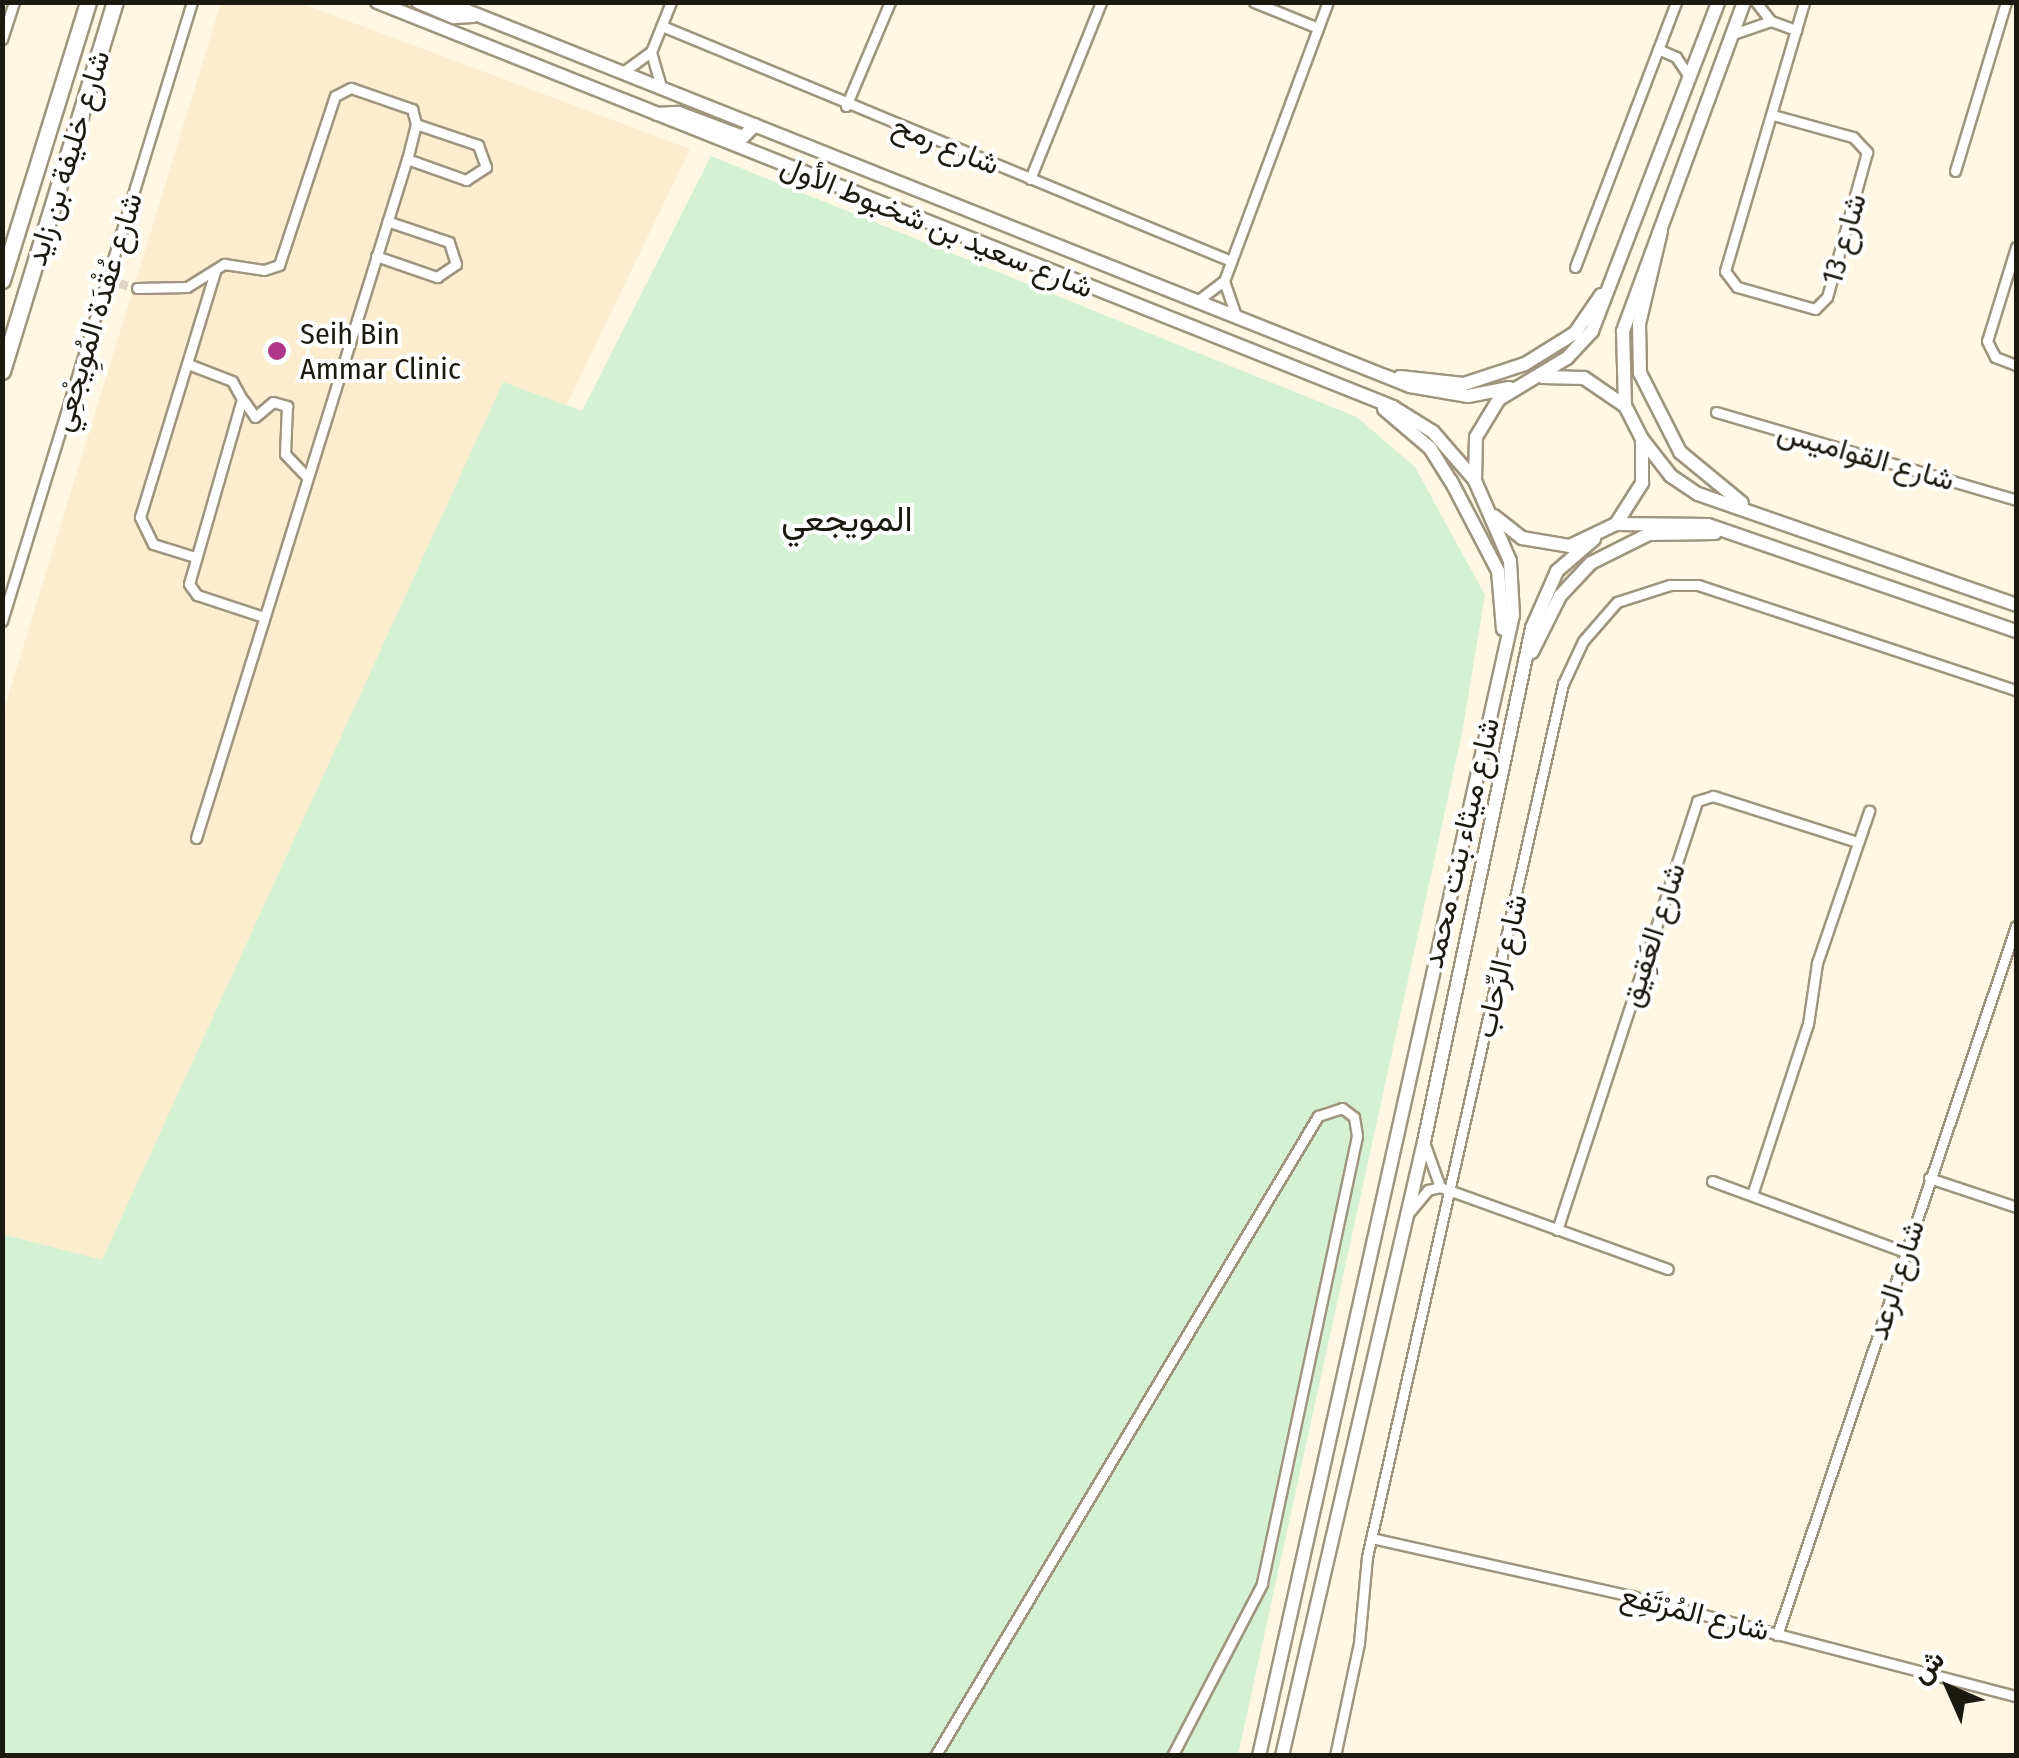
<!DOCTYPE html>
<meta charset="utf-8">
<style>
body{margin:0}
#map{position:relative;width:2019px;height:1758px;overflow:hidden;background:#fff6e3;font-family:"Fira Sans Condensed",Vazirmatn,sans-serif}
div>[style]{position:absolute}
.built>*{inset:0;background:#fbedce}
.green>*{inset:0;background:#d5f1d4}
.street-tunnel>*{height:9px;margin-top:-4.5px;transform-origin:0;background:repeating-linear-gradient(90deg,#ddd5c3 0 9px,transparent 0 13.5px)}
.roads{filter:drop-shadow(2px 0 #9f957f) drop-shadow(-2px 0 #9f957f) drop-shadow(0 2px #9f957f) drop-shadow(0 -2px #9f957f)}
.street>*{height:9px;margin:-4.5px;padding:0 4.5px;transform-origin:4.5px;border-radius:4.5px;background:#fff}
.secondary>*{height:12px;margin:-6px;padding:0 6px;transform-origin:6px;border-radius:6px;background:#fff}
.highway>*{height:15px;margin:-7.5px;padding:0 7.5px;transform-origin:7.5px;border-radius:7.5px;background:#fff}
.dots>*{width:28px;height:28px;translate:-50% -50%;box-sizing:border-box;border:5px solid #fff;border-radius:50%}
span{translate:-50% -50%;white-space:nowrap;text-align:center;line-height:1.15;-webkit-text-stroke:8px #fff;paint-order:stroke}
.street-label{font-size:30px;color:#1c1910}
.poi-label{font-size:30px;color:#1c1910}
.left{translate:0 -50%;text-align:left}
.quarter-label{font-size:35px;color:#1c1910}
.frame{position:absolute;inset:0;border:5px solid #1c1910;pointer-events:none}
.north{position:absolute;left:1899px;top:1638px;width:100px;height:100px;-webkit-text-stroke:8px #fff;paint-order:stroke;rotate:315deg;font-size:28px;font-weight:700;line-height:40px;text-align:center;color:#1c1910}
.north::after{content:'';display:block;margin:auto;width:35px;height:45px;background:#1c1910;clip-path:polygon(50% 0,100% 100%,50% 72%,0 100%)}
</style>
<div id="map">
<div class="built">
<div style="clip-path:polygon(221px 3px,300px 3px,690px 149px,566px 406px,503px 383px,102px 1261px,3px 1234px,3px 713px)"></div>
</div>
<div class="green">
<div style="clip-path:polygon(711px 156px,1357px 417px,1415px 467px,1485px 595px,1462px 734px,1238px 1755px,3px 1755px,2px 1234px,102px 1260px,503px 382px,582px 411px)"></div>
</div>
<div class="street-tunnel">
<div style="left:119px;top:283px;width:19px;rotate:16deg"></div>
</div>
<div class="roads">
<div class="street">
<div style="left:1254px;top:2px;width:69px;rotate:22.1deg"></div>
<div style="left:1756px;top:2px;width:24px;rotate:52deg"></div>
<div style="left:1771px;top:21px;width:27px;rotate:20deg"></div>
<div style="left:662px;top:26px;width:616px;rotate:22.44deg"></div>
<div style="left:1733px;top:34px;width:40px;rotate:-18.9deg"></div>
<div style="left:2px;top:39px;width:39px;rotate:-72deg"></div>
<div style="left:1658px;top:49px;width:20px;rotate:24deg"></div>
<div style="left:1676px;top:57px;width:25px;rotate:56deg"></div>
<div style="left:651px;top:52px;width:36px;rotate:74deg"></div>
<div style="left:623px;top:72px;width:34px;rotate:-36deg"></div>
<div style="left:651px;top:52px;width:54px;rotate:-68.2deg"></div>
<div style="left:846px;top:106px;width:113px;rotate:-67.1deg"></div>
<div style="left:1773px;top:115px;width:83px;rotate:15.4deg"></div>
<div style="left:1853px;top:137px;width:21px;rotate:47deg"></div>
<div style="left:1867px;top:152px;width:150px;rotate:105.4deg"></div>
<div style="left:1827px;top:297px;width:17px;rotate:135deg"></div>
<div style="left:1815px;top:309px;width:81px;rotate:-164.2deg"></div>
<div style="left:1737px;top:287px;width:20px;rotate:-127deg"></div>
<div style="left:1725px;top:271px;width:280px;rotate:-73.6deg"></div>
<div style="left:407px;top:159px;width:63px;rotate:19.6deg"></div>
<div style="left:466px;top:180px;width:24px;rotate:-33deg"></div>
<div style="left:486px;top:167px;width:23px;rotate:-110deg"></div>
<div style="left:478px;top:145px;width:65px;rotate:-161.3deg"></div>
<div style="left:1955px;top:171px;width:177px;rotate:-73.2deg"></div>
<div style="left:1030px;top:179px;width:191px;rotate:-68.1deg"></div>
<div style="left:2016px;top:247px;width:98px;rotate:107.1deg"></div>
<div style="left:1987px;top:341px;width:18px;rotate:63deg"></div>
<div style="left:1995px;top:357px;width:22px;rotate:21deg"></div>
<div style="left:376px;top:256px;width:65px;rotate:19deg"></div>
<div style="left:437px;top:277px;width:23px;rotate:-34deg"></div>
<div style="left:456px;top:264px;width:23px;rotate:-108deg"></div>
<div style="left:449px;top:242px;width:65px;rotate:-161.3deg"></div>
<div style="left:1575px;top:267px;width:284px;rotate:-69.1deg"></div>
<div style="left:1224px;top:281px;width:37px;rotate:71deg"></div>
<div style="left:137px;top:288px;width:50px;rotate:-1.1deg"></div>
<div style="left:187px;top:287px;width:44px;rotate:-31.9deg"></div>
<div style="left:224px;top:264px;width:40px;rotate:8.5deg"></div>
<div style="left:264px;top:270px;width:16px;rotate:-18deg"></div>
<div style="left:279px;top:265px;width:178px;rotate:-71.7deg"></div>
<div style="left:335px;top:96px;width:18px;rotate:-27deg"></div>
<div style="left:351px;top:88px;width:65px;rotate:19deg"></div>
<div style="left:412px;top:109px;width:16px;rotate:75deg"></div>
<div style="left:416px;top:124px;width:36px;rotate:104deg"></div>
<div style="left:407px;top:159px;width:711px;rotate:107.26deg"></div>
<div style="left:1197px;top:301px;width:34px;rotate:-37deg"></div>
<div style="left:1224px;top:281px;width:298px;rotate:-69.6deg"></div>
<div style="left:188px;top:364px;width:47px;rotate:21.1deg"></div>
<div style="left:232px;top:381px;width:21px;rotate:61deg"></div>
<div style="left:242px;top:399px;width:192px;rotate:106deg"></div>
<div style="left:189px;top:584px;width:14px;rotate:54deg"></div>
<div style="left:197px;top:595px;width:71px;rotate:18.2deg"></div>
<div style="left:244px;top:401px;width:19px;rotate:55deg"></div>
<div style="left:255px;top:417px;width:23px;rotate:-40deg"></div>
<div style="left:273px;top:402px;width:15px;rotate:16deg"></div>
<div style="left:287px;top:406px;width:48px;rotate:92.4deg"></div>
<div style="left:285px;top:454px;width:32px;rotate:46deg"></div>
<div style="left:1716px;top:412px;width:313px;rotate:16.3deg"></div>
<div style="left:195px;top:557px;width:44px;rotate:-162.8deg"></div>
<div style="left:153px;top:544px;width:30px;rotate:-116deg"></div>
<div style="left:140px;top:517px;width:257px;rotate:-73deg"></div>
<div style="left:2px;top:621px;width:648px;rotate:-72.94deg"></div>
<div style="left:1424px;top:1142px;width:48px;rotate:70.4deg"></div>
<div style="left:1440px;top:1187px;width:242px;rotate:19.8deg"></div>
<div style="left:1929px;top:1178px;width:92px;rotate:18.4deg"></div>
<div style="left:1712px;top:1181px;width:206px;rotate:20.2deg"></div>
<div style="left:1752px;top:1195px;width:180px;rotate:-71.9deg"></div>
<div style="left:1808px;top:1024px;width:62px;rotate:-81.6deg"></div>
<div style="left:1817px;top:963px;width:161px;rotate:-71.1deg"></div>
<div style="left:1407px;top:1215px;width:33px;rotate:-50deg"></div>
<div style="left:1428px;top:1190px;width:12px;rotate:-14deg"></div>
<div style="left:1557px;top:1230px;width:451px;rotate:-71.9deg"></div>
<div style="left:1697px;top:801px;width:17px;rotate:-17deg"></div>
<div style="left:1713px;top:796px;width:151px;rotate:17.7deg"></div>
<div style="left:1372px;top:1538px;width:265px;rotate:12.6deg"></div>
<div style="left:1631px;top:1596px;width:398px;rotate:14.6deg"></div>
<div style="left:1777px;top:1635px;width:748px;rotate:-71.37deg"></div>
<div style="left:935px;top:1756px;width:746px;rotate:-59.1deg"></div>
<div style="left:1318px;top:1116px;width:25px;rotate:-18deg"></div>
<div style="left:1342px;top:1108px;width:15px;rotate:37deg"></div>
<div style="left:1354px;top:1117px;width:19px;rotate:81deg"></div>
<div style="left:1357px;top:1136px;width:458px;rotate:102deg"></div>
<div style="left:1262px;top:1584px;width:194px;rotate:117.6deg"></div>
<div style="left:1335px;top:1756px;width:116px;rotate:-78deg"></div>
<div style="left:1359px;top:1643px;width:86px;rotate:-84.7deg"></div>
<div style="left:1367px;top:1557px;width:895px;rotate:-77.35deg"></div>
<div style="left:1563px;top:684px;width:47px;rotate:-65.1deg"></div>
<div style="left:1583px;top:641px;width:52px;rotate:-48.9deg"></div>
<div style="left:1617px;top:602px;width:56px;rotate:-17.8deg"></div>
<div style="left:1670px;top:585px;width:28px"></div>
<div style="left:1698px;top:585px;width:335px;rotate:18.3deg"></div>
</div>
<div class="secondary">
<div style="left:377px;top:2px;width:1094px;rotate:21.73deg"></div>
<div style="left:1393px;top:407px;width:47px;rotate:32deg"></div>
<div style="left:1433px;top:432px;width:61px;rotate:49deg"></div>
<div style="left:418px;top:2px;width:39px;rotate:23deg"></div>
<div style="left:454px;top:17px;width:19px;rotate:-3deg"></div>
<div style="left:445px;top:2px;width:1039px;rotate:21.7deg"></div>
<div style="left:1410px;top:386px;width:59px;rotate:9.8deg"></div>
<div style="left:1468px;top:396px;width:42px;rotate:-11deg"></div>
<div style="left:657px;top:114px;width:22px;rotate:-3deg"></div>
<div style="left:679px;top:113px;width:68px;rotate:20.6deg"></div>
<div style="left:743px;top:137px;width:17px;rotate:-45deg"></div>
<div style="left:1661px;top:231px;width:96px;rotate:103.3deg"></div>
<div style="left:1639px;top:324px;width:49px;rotate:88.8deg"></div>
<div style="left:1640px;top:373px;width:89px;rotate:63.1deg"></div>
<div style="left:1680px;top:452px;width:80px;rotate:39.4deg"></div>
<div style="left:1400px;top:377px;width:64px;rotate:6.2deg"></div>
<div style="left:1464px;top:384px;width:64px;rotate:-18.2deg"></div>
<div style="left:1525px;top:364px;width:59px;rotate:-31.8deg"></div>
<div style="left:1575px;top:333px;width:46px;rotate:-55.6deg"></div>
<div style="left:1625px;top:406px;width:75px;rotate:-91.5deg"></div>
<div style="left:1623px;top:331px;width:351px;rotate:-69.8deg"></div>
<div style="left:1384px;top:409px;width:60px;rotate:40.3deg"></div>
<div style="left:1430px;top:448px;width:39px;rotate:58deg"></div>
<div style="left:1451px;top:481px;width:102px;rotate:62.4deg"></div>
<div style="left:1498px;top:571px;width:58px;rotate:85.1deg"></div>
<div style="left:1642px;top:439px;width:47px;rotate:51.9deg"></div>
<div style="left:1671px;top:476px;width:32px;rotate:34deg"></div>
<div style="left:1698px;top:494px;width:337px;rotate:19.2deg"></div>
<div style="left:1494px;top:516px;width:36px;rotate:38deg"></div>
<div style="left:1522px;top:538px;width:49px;rotate:9.5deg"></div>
<div style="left:1570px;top:546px;width:51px;rotate:-25.6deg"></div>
<div style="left:1616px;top:524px;width:49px;rotate:-57.6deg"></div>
<div style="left:1642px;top:483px;width:44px;rotate:-90deg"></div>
<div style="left:1642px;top:439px;width:37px;rotate:-117deg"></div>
<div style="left:1625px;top:406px;width:50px;rotate:-145.7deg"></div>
<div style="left:1584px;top:378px;width:42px;rotate:-178.6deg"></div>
<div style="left:1616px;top:524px;width:92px;rotate:0.6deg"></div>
<div style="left:1708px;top:525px;width:326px;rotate:19deg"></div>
<div style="left:1532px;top:652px;width:63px;rotate:-63.4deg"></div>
<div style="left:1560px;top:596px;width:45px;rotate:-46.8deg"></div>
<div style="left:1591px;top:563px;width:65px;rotate:-26.6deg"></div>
<div style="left:1649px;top:534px;width:66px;rotate:-0.9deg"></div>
<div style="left:1259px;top:1756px;width:1169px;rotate:-77.45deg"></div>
<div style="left:1513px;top:615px;width:54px;rotate:-93.2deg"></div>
<div style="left:1510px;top:561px;width:87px;rotate:-113.6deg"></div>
<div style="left:1475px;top:481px;width:44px;rotate:-88.7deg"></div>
<div style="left:1476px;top:437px;width:44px;rotate:-58.8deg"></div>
<div style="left:1499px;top:399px;width:79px;rotate:-31.1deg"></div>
<div style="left:1567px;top:358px;width:37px;rotate:-47deg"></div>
<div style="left:1592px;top:331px;width:352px;rotate:-69deg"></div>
<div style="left:1282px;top:1756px;width:630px;rotate:-76.98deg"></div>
<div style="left:1424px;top:1142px;width:525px;rotate:-78.13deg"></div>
<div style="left:1532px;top:628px;width:62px;rotate:-66.3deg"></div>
<div style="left:1557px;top:571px;width:49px;rotate:-40.9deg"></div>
</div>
<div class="highway">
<div style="left:2px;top:280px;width:291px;rotate:-72.8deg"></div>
<div style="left:2px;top:371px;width:386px;rotate:-73deg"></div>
</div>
</div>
<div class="dots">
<div style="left:277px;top:351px;background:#b0368a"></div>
</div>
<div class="street-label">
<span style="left:946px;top:145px;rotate:22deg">شارع رمح</span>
<span style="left:68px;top:158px;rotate:-73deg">شارع خليفة بن زايد</span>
<span style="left:937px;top:227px;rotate:22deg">شارع سعيد بن شخبوط الأول</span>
<span style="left:1844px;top:239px;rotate:-74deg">شارع 13</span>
<span style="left:97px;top:312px;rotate:-73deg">شارع عُقْدَة المُوِيجْعِي</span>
<span style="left:1866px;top:456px;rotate:16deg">شارع القواميس</span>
<span style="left:1461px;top:843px;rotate:-77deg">شارع ميثاء بنت محمد</span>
<span style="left:1653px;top:935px;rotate:-72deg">شارع العَقِيق</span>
<span style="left:1501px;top:966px;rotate:-77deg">شارع الرِّحاب</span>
<span style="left:1896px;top:1280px;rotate:-72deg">شارع الرعد</span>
<span style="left:1695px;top:1613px;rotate:14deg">شارع المُرْتَفِع</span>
</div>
<div class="poi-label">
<span class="left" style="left:300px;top:351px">Seih Bin<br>Ammar Clinic</span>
</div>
<div class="quarter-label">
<span style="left:847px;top:519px">المويجعي</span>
</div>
<div class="frame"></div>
<div class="north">ش</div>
</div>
